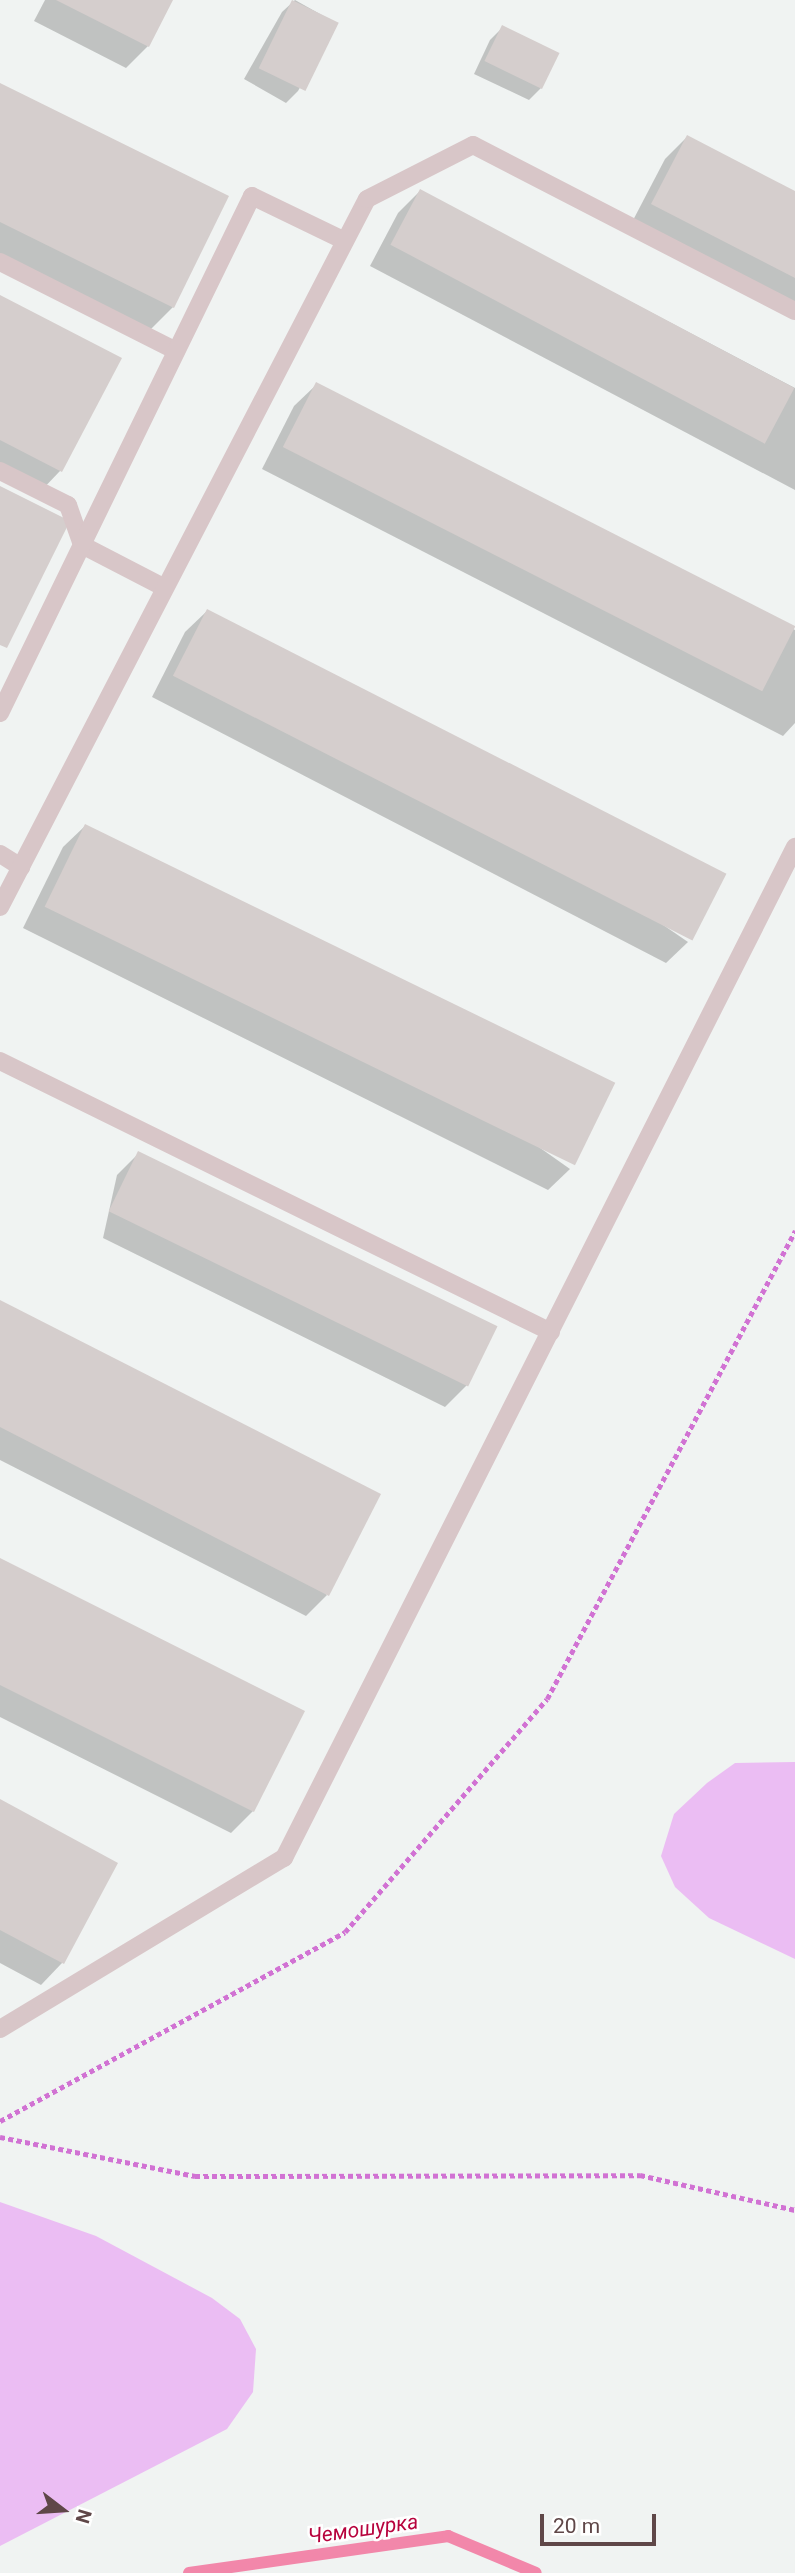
<!DOCTYPE html>
<meta charset="utf-8">
<style>
body{margin:0}
#map{position:relative;width:795px;height:2573px;overflow:hidden;background:#f0f3f2;font-family:Roboto,sans-serif}
div>[style]{position:absolute}
.green>*{inset:0;background:#ebbdf3}
.shadow>*{inset:0;background:#0003}
.stream>*{height:12px;margin:-6px;padding:0 6px;transform-origin:6px;border-radius:6px;background:#f287aa}
.building>*{inset:0;background:#d5cecd;transform-origin:0 0}
.path>*{height:4.5px;margin-top:-2.25px;transform-origin:0;background:repeating-linear-gradient(90deg,#d172d3 0 5px,transparent 0 8.5px)}
.service>*{height:18px;margin:-9px;padding:0 9px;transform-origin:9px;border-radius:9px;background:#d8c6c8}
span{translate:-50% -50%;white-space:nowrap;text-align:center;line-height:1.15;-webkit-text-stroke:5px #fff;paint-order:stroke}
.water-label{font-size:21px;color:#b7033d;font-style:italic}
.north{position:absolute;left:28px;top:2475px;width:70px;height:70px;-webkit-text-stroke:5px #fff;paint-order:stroke;rotate:107deg;font-size:19px;font-weight:700;line-height:28px;text-align:center;color:#5f4748}
.north::after{content:'';display:block;margin:auto;width:24px;height:32px;background:#5f4748;clip-path:polygon(50% 0,100% 100%,50% 72%,0 100%)}
.scale{position:absolute;left:540px;top:2514px;width:116px;height:32px;box-sizing:border-box;border:4px solid #5f4748;border-top:0;padding-left:9px;font-size:21px;line-height:24px;white-space:nowrap;color:#5f4748;-webkit-text-stroke:5px #fff;paint-order:stroke}
</style>
<div id="map">
<div class="green">
<div style="clip-path:polygon(795px 1762px,795px 1959px,709px 1918px,675px 1887px,661px 1856px,674px 1814px,707px 1783px,735px 1763px)"></div>
<div style="clip-path:polygon(0 2202px,96px 2236px,212px 2298px,240px 2319px,256px 2349px,253px 2392px,227px 2429px,0 2546px)"></div>
</div>
<div class="shadow">
<div style="clip-path:polygon(45px 0,171px 0,148px 46px,126px 68px,34px 21px)"></div>
<div style="clip-path:polygon(295px 0,336px 23px,298px 91px,286px 103px,244px 79px,282px 12px)"></div>
<div style="clip-path:polygon(503px 27px,541px 88px,529px 100px,474px 74px,490px 40px)"></div>
<div style="clip-path:polygon(0 85px,173px 307px,151px 329px,0 254px)"></div>
<div style="clip-path:polygon(687px 137px,795px 193px,795px 311px,630px 226px,665px 159px)"></div>
<div style="clip-path:polygon(420px 191px,795px 388px,795px 490px,370px 266px,398px 213px)"></div>
<div style="clip-path:polygon(0 297px,119px 359px,60px 471px,39px 493px,0 473px)"></div>
<div style="clip-path:polygon(316px 385px,795px 630px,795px 723px,783px 736px,262px 469px,294px 406px)"></div>
<div style="clip-path:polygon(207px 611px,688px 942px,666px 963px,152px 697px,185px 632px)"></div>
<div style="clip-path:polygon(85px 826px,570px 1169px,548px 1190px,23px 928px,63px 847px)"></div>
<div style="clip-path:polygon(139px 1153px,467px 1385px,445px 1407px,103px 1238px,117px 1175px)"></div>
<div style="clip-path:polygon(0 1301px,327px 1595px,306px 1616px,0 1460px)"></div>
<div style="clip-path:polygon(0 1560px,303px 1712px,253px 1811px,231px 1833px,0 1717px)"></div>
<div style="clip-path:polygon(0 1801px,116px 1863px,62px 1963px,41px 1985px,0 1963px)"></div>
</div>
<div class="stream">
<div style="left:189px;top:2573px;width:262px;rotate:-8.1deg"></div>
<div style="left:448px;top:2536px;width:95px;rotate:22.8deg"></div>
</div>
<div class="building">
<div style="clip-path:polygon(56px 0,173px 0,149px 47px)"></div>
<div style="left:292px;top:0;width:52px;height:76px;rotate:26deg"></div>
<div style="left:502px;top:25px;width:64px;height:40px;rotate:26deg"></div>
<div style="clip-path:polygon(0 83px,229px 196px,174px 308px,0 222px)"></div>
<div style="clip-path:polygon(687px 135px,795px 191px,795px 278px,651px 204px)"></div>
<div style="left:420px;top:189px;width:424px;height:63px;rotate:28deg"></div>
<div style="clip-path:polygon(0 295px,122px 358px,62px 472px,0 440px)"></div>
<div style="left:316px;top:382px;width:538px;height:73px;rotate:27deg"></div>
<div style="clip-path:polygon(0 486px,70px 521px,7px 648px,0 645px)"></div>
<div style="left:207px;top:609px;width:583px;height:75px;rotate:27deg"></div>
<div style="left:85px;top:824px;width:590px;height:92px;rotate:26deg"></div>
<div style="left:138px;top:1151px;width:400px;height:67px;rotate:26deg"></div>
<div style="clip-path:polygon(0 1300px,381px 1494px,329px 1596px,0 1427px)"></div>
<div style="clip-path:polygon(0 1558px,305px 1711px,254px 1812px,0 1685px)"></div>
<div style="clip-path:polygon(0 1799px,118px 1863px,64px 1964px,0 1930px)"></div>
</div>
<div class="path">
<div style="left:0;top:2121px;width:393px;rotate:-28.7deg"></div>
<div style="left:345px;top:1932px;width:308px;rotate:-49.1deg"></div>
<div style="left:547px;top:1699px;width:530px;rotate:-62.08deg"></div>
<div style="left:0;top:2137px;width:199px;rotate:11.3deg"></div>
<div style="left:195px;top:2176px;width:445px;rotate:-0.1deg"></div>
<div style="left:640px;top:2175px;width:159px;rotate:12.7deg"></div>
</div>
<div class="service">
<div style="left:0;top:262px;width:197px;rotate:26.8deg"></div>
<div style="left:0;top:471px;width:76px;rotate:26.6deg"></div>
<div style="left:68px;top:505px;width:42px;rotate:70.7deg"></div>
<div style="left:82px;top:545px;width:93px;rotate:27.4deg"></div>
<div style="left:0;top:713px;width:575px;rotate:-64.01deg"></div>
<div style="left:252px;top:196px;width:103px;rotate:25.8deg"></div>
<div style="left:0;top:854px;width:25px;rotate:32deg"></div>
<div style="left:0;top:907px;width:797px;rotate:-62.6deg"></div>
<div style="left:367px;top:199px;width:119px;rotate:-27deg"></div>
<div style="left:473px;top:145px;width:362px;rotate:27.3deg"></div>
<div style="left:0;top:1061px;width:614px;rotate:26.19deg"></div>
<div style="left:0;top:2029px;width:332px;rotate:-31.1deg"></div>
<div style="left:284px;top:1858px;width:1133px;rotate:-63.19deg"></div>
</div>
<div class="water-label">
<span style="left:363px;top:2529px;rotate:-8deg">Чемошурка</span>
</div>
<div class="north">N</div>
<div class="scale">20 m</div>
</div>
